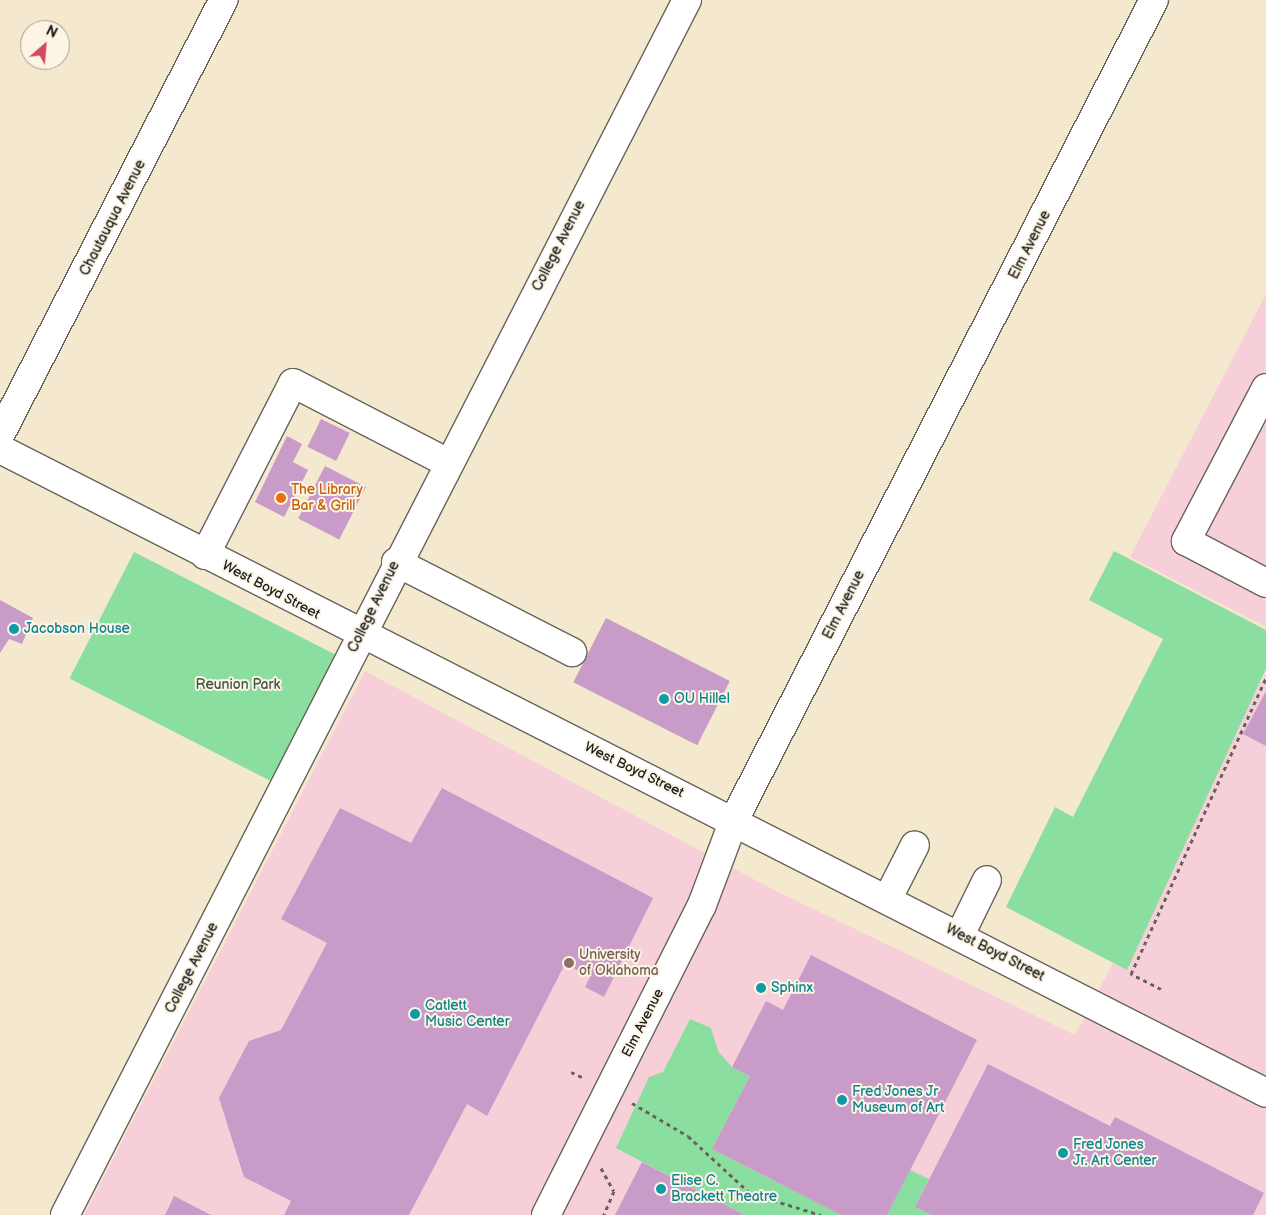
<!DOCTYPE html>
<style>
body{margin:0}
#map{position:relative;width:1266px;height:1215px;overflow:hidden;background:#f4e8ce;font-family:"Balsamiq Sans",sans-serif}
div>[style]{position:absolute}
.built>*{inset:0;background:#f6cfd9}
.green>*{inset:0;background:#8ade9f;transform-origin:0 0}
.building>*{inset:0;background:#c99bc9;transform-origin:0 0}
.path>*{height:3px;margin-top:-1.5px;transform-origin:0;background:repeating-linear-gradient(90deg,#68635a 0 4px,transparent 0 8px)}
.roads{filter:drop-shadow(1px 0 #68635a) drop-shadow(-1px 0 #68635a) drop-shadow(0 1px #68635a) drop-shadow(0 -1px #68635a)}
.minor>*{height:28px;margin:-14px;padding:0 14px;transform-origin:14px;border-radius:14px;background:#fff}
.dots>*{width:14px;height:14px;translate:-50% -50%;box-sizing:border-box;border:2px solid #fcf5e5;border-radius:50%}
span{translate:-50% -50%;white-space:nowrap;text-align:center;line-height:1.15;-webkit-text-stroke:4px #fcf5e5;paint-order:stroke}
.street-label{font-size:14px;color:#1c1c1c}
.food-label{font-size:14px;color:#c56008}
.left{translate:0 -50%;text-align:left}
.culture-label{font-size:14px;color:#0d838f}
.park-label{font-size:14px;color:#3d5643}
.education-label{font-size:14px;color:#785e54}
.north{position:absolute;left:20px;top:20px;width:50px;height:50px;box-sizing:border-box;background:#fcf5e5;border:1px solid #a29e95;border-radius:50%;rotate:27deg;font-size:14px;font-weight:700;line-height:20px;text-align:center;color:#1c1c1c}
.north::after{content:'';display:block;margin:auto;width:18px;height:22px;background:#d1495b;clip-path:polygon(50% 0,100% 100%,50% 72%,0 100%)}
</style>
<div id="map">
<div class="built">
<div style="clip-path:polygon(1266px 294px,1266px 627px,1130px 557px)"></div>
<div style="clip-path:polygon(365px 671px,774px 890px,1075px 1035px,1266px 673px,1266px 1215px,84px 1215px)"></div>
</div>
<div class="green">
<div style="clip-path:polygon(1114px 551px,1266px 630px,1266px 669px,1127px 970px,1006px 907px,1055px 807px,1073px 817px,1163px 639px,1089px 600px)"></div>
<div style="left:134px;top:552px;width:228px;height:142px;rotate:27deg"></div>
<div style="clip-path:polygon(690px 1019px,711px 1028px,718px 1051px,732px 1067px,750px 1076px,712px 1149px,841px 1215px,745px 1215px,616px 1148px,649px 1077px,663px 1072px)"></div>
<div style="clip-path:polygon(910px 1170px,929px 1179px,915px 1207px,931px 1215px,887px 1215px)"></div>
</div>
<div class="building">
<div style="left:321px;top:419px;width:32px;height:31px;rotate:26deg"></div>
<div style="clip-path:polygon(287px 436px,302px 444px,293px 462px,308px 470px,284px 517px,255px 502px)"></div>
<div style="left:325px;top:466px;width:46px;height:59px;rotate:27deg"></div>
<div style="clip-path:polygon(0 600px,33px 618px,22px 644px,9px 639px,0 653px)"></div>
<div style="left:606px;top:618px;width:139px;height:72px;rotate:27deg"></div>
<div style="clip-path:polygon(1266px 691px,1266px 746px,1243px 734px)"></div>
<div style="clip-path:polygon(442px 788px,653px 898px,604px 997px,585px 987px,590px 977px,565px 964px,487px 1116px,467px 1104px,409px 1215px,284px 1215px,291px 1201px,244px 1177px,219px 1098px,249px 1041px,281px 1030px,327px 943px,281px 919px,340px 808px,411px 843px)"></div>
<div style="clip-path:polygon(811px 955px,977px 1040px,887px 1215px,841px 1215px,712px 1149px,750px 1076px,732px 1067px,766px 1001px,783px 1010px)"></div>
<div style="clip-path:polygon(988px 1064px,1110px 1126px,1115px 1117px,1264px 1193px,1253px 1215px,931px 1215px,915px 1207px)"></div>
<div style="clip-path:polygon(642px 1162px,745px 1215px,615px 1215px)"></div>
<div style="clip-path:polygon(174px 1196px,211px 1215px,165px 1215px)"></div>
</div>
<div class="path">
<div style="left:1161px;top:989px;width:34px;rotate:-153deg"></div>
<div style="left:1131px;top:974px;width:325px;rotate:-65.5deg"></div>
<div style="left:571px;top:1072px;width:14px;rotate:25deg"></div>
<div style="left:632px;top:1103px;width:65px;rotate:30.5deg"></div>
<div style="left:688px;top:1136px;width:84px;rotate:42.6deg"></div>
<div style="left:750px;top:1193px;width:74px;rotate:17.2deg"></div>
<div style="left:601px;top:1168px;width:26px;rotate:61deg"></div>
<div style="left:614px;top:1191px;width:26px;rotate:113deg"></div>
</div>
<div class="roads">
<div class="minor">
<div style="left:1266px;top:388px;width:173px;rotate:117.6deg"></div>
<div style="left:1186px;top:541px;width:90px;rotate:27.7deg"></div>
<div style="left:0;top:435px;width:489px;rotate:-62.8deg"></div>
<div style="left:0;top:449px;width:1420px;rotate:26.96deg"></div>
<div style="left:205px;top:555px;width:193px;rotate:-62.9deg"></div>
<div style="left:293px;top:383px;width:174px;rotate:27.3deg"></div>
<div style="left:396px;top:562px;width:198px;rotate:27.1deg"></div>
<div style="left:888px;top:898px;width:59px;rotate:-63deg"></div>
<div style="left:960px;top:935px;width:61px;rotate:-63.9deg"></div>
<div style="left:65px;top:1215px;width:1365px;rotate:-62.89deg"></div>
<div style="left:546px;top:1215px;width:347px;rotate:-63.3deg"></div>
<div style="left:702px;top:905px;width:91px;rotate:-69.4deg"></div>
<div style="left:734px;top:820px;width:921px;rotate:-62.88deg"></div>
</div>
</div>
<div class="dots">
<div style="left:281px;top:498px;background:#e8710a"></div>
<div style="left:14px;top:629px;background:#0f9aa8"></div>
<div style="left:664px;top:699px;background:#0f9aa8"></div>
<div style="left:569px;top:963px;background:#8d6e63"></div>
<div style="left:761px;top:988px;background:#0f9aa8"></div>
<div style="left:415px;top:1014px;background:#0f9aa8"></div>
<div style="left:842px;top:1100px;background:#0f9aa8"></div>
<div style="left:1063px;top:1153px;background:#0f9aa8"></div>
<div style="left:661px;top:1189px;background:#0f9aa8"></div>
</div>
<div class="street-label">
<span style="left:113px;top:218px;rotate:-63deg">Chautauqua Avenue</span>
<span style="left:1030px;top:245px;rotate:-63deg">Elm Avenue</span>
<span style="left:559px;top:246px;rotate:-63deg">College Avenue</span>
<span style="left:271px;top:590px;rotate:28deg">West Boyd Street</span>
<span style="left:844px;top:605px;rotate:-63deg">Elm Avenue</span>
<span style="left:374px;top:607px;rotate:-64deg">College Avenue</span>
<span style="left:634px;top:770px;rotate:26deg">West Boyd Street</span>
<span style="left:995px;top:953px;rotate:27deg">West Boyd Street</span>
<span style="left:192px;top:968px;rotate:-63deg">College Avenue</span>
<span style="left:643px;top:1023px;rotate:-63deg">Elm Avenue</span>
</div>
<div class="food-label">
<span class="left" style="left:291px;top:498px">The Library<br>Bar &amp; Grill</span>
</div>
<div class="culture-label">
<span class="left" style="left:24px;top:629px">Jacobson House</span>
<span class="left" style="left:674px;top:699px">OU Hillel</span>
<span class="left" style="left:771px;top:988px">Sphinx</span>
<span class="left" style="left:425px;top:1014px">Catlett<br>Music Center</span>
<span class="left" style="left:852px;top:1100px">Fred Jones Jr<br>Museum of Art</span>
<span class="left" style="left:1073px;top:1153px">Fred Jones<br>Jr. Art Center</span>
<span class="left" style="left:671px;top:1189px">Elise C.<br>Brackett Theatre</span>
</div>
<div class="park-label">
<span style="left:238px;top:685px">Reunion Park</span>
</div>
<div class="education-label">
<span class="left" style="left:579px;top:963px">University<br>of Oklahoma</span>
</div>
<div class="north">N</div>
</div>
